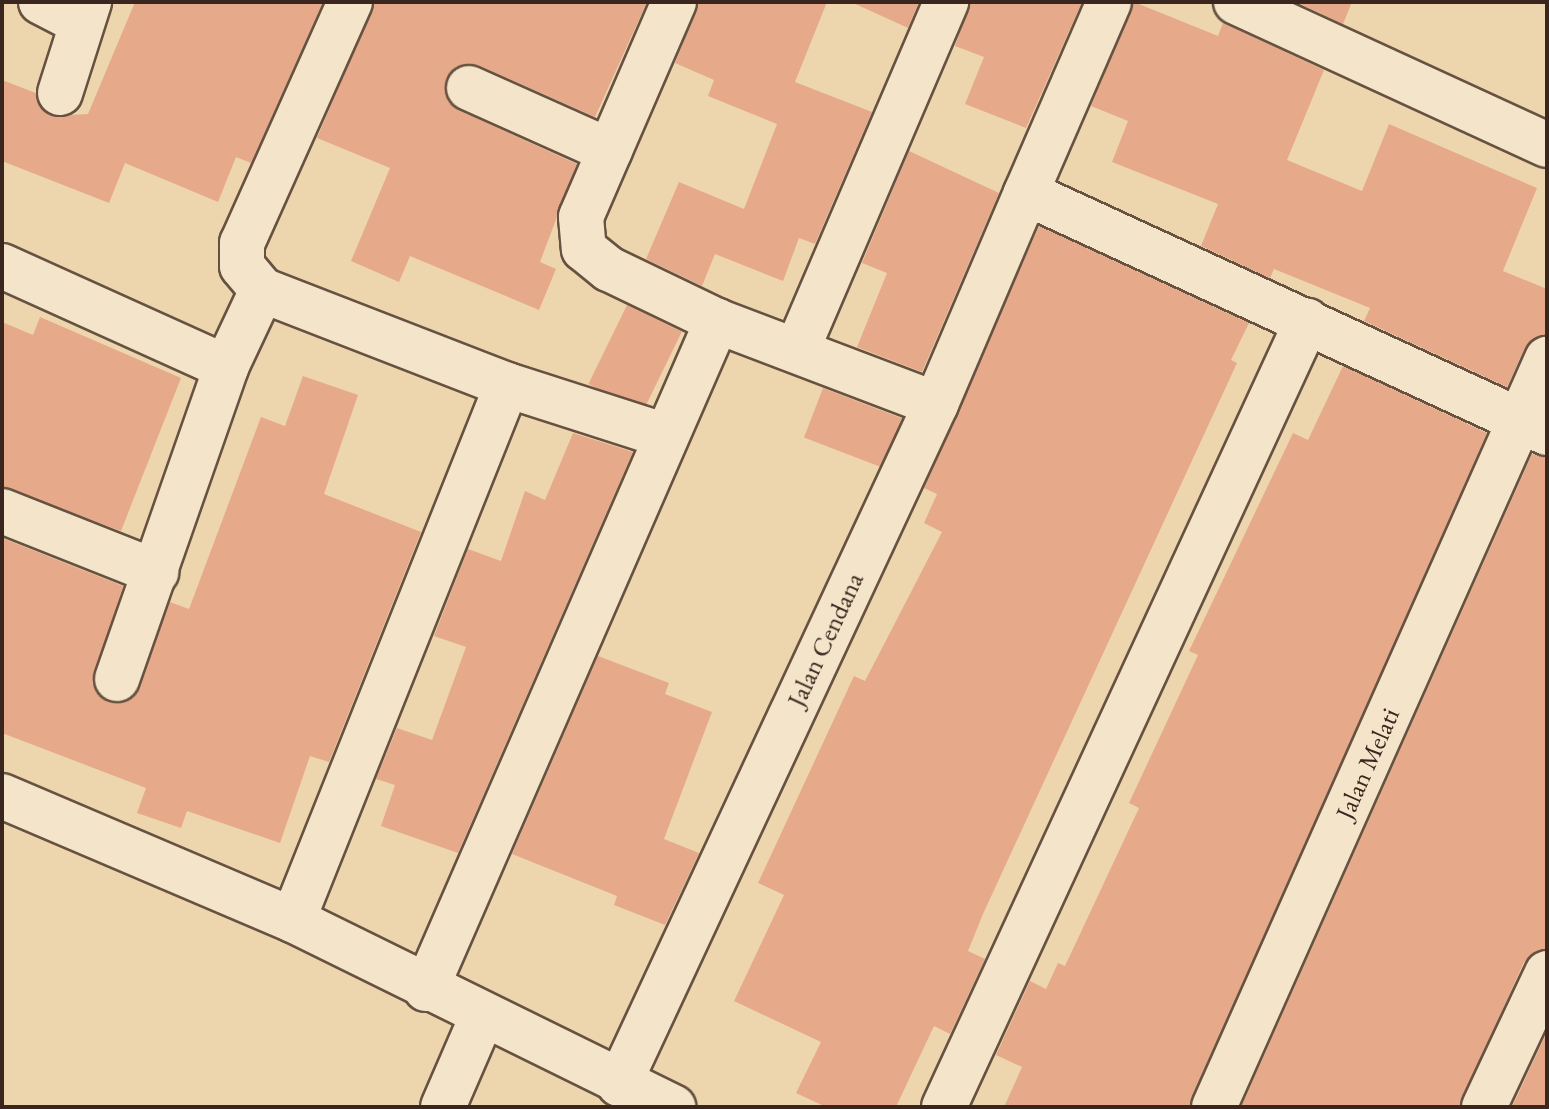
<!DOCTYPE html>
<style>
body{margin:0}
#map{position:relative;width:1549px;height:1109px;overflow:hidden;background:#edd6ae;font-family:"EB Garamond",serif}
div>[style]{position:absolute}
.building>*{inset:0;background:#e6aa8a;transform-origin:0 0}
.roads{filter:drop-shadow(2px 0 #675242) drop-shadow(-2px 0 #675242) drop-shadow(0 2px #675242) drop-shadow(0 -2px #675242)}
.minor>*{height:44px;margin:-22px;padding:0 22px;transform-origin:22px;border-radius:22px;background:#f3e4ca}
span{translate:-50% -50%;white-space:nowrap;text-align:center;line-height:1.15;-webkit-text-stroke:6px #f3e4ca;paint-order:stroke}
.street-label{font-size:26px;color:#3a261e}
.frame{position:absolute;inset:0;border:4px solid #3a261e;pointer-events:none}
</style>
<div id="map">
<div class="building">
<div style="clip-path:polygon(135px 2px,323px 2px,251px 163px,236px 157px,218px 202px,125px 163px,109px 203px,2px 161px,2px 80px,36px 93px,52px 116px,88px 114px)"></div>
<div style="clip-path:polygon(375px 2px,647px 2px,595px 117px,478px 65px,455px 67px,446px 79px,448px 102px,458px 110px,577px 164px,540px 262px,556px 269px,539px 310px,410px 256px,399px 282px,351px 261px,390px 168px,317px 138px)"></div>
<div style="clip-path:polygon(699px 2px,827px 2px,795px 82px,872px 112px,815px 244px,799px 238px,783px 281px,715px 254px,702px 286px,646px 259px,679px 182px,744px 209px,777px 124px,708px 96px,714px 80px,675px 63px)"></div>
<div style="clip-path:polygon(851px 2px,919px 2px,908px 28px)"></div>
<div style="clip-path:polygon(970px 2px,1082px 2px,1026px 128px,965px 104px,984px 57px,955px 46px)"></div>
<div style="clip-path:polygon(1134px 2px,1218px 36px,1223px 23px,1324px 70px,1287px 160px,1362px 191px,1389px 124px,1537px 188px,1503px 271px,1547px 289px,1547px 334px,1525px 348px,1507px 387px,1364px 321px,1370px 308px,1274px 269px,1270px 278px,1201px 246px,1218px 204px,1112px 162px,1128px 121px,1091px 106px)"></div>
<div style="clip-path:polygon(1296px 2px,1352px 2px,1343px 24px)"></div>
<div style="clip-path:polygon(909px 151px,999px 193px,922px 372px,857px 347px,887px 273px,862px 263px)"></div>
<div style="clip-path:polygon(1039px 226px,1249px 323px,1231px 360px,1237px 363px,983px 914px,968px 951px,985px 959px,950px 1034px,934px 1026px,896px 1107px,826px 1107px,796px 1093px,821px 1042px,734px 1001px,784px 895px,758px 883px,854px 676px,865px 681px,942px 532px,924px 523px,937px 494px,924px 488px)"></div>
<div style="left:627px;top:305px;width:61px;height:88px;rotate:26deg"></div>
<div style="clip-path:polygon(40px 317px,181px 378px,121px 531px,2px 487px,2px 322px,33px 335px)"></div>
<div style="clip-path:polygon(1343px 366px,1487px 433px,1189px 1107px,1004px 1107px,1022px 1067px,996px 1055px,1030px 981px,1046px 989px,1058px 963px,1065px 966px,1139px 808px,1129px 803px,1198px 655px,1189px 651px,1293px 433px,1308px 440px)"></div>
<div style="clip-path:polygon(303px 376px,358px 395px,324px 494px,421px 532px,329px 762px,310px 756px,280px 843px,187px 811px,181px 828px,137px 813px,146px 788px,2px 733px,2px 538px,123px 586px,92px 683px,108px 702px,133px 698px,170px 602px,189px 609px,261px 417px,285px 426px)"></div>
<div style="left:823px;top:388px;width:85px;height:53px;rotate:21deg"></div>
<div style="clip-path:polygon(573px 433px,633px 452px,458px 853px,381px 826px,395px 785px,376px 779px,397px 728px,432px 740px,466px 647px,434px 636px,468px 549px,501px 561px,525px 491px,545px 500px)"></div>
<div style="clip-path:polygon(1532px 454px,1547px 458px,1547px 948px,1524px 962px,1459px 1107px,1241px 1107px)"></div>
<div style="clip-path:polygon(598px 656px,669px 683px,665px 694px,712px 712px,664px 839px,699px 853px,665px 925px,614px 905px,617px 896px,512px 854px)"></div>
<div style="clip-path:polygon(1547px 1032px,1547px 1107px,1512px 1107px)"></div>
</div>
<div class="roads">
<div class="minor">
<div style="left:41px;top:2px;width:44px;rotate:27.1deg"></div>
<div style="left:350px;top:2px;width:264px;rotate:114.1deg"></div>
<div style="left:242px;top:243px;width:23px;rotate:90deg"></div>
<div style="left:242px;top:266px;width:31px;rotate:50deg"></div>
<div style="left:262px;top:290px;width:263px;rotate:21.2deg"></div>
<div style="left:507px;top:385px;width:167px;rotate:17.8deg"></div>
<div style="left:674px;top:2px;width:234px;rotate:113.4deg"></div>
<div style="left:581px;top:217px;width:32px;rotate:85deg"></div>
<div style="left:584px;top:249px;width:32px;rotate:39deg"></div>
<div style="left:609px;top:269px;width:120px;rotate:25.7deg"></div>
<div style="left:717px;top:321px;width:234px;rotate:20.8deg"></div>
<div style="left:1109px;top:2px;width:208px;rotate:113.5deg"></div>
<div style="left:1026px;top:193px;width:574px;rotate:24.73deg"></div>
<div style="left:1236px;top:2px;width:342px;rotate:24.7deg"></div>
<div style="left:469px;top:88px;width:154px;rotate:24.1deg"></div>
<div style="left:60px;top:93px;width:96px;rotate:-72.3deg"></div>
<div style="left:2px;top:266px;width:246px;rotate:24.3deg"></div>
<div style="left:797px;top:350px;width:379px;rotate:-66.8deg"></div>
<div style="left:2px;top:511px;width:166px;rotate:21.6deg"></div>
<div style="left:117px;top:679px;width:330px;rotate:-70.7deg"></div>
<div style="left:226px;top:367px;width:85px;rotate:-64.9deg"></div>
<div style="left:2px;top:796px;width:316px;rotate:23.1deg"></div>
<div style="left:293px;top:920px;width:424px;rotate:26.2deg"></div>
<div style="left:293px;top:920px;width:576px;rotate:-68.2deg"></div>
<div style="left:426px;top:989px;width:729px;rotate:-66.46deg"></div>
<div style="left:619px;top:1084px;width:750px;rotate:-65.01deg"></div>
<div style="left:936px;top:404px;width:229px;rotate:-66.9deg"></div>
<div style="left:443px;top:1107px;width:98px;rotate:-66.6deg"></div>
<div style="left:944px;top:1107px;width:866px;rotate:-65.21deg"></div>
<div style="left:1214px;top:1107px;width:819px;rotate:-66deg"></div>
<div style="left:1484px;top:1107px;width:148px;rotate:-64.8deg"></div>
</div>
</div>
<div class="street-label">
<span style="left:826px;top:640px;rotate:-65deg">Jalan Cendana</span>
<span style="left:1368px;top:764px;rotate:-66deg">Jalan Melati</span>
</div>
<div class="frame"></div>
</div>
